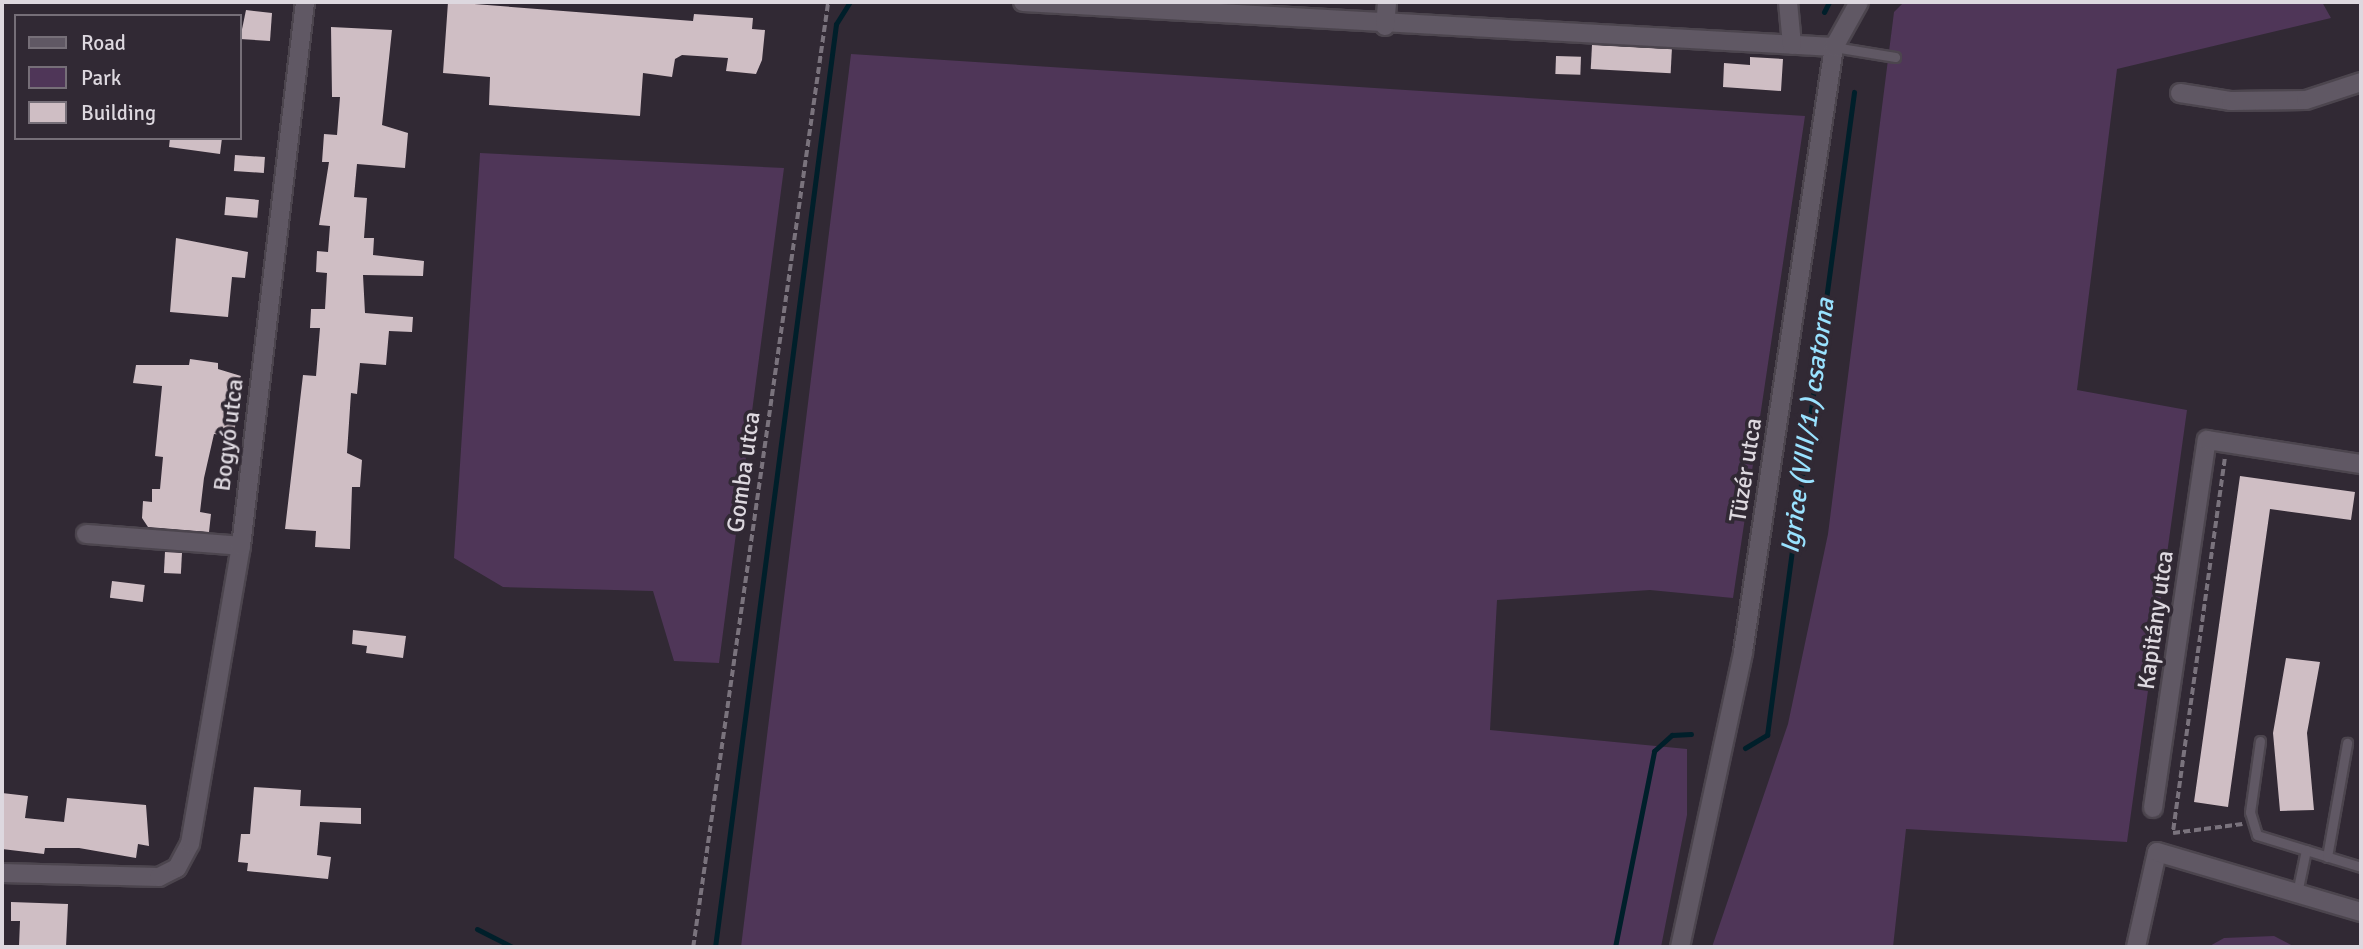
<!DOCTYPE html>
<meta charset="utf-8">
<style>
body{margin:0}
#map{position:relative;width:2363px;height:949px;overflow:hidden;background:#312934;font-family:Signika,sans-serif}
div>[style]{position:absolute}
.green>*{inset:0;background:#4f3658}
.stream>*{height:5px;margin:-2.5px;padding:0 2.5px;transform-origin:2.5px;border-radius:2.5px;background:#001f2a}
.building>*{inset:0;background:#cfbec4;transform-origin:0 0}
.path>*{height:3.5px;margin-top:-1.75px;transform-origin:0;background:repeating-linear-gradient(90deg,#7a737d 0 7px,transparent 0 10.5px)}
.roads{filter:drop-shadow(2px 0 #4c454e) drop-shadow(-2px 0 #4c454e) drop-shadow(0 2px #4c454e) drop-shadow(0 -2px #4c454e)}
.service>*{height:9px;margin:-4.5px;padding:0 4.5px;transform-origin:4.5px;border-radius:4.5px;background:#605864}
.minor>*{height:18px;margin:-9px;padding:0 9px;transform-origin:9px;border-radius:9px;background:#605864}
span{translate:-50% -50%;white-space:nowrap;text-align:center;line-height:1.15;-webkit-text-stroke:7px #312934;paint-order:stroke}
.street-label{font-size:24px;color:#ddd8df}
.water-label{font-size:26px;color:#99e2ff;font-style:italic}
.frame{position:absolute;inset:0;border:4px solid #ddd8df;pointer-events:none}
.legend{position:absolute;left:14px;top:14px;width:228px;height:126px;box-sizing:border-box;background:#312934;border:2px solid #766f78;margin:0;padding:9px 12px;list-style:none;font-size:21px;color:#ddd8df}
.legend li{display:flex;align-items:center;gap:14px;height:35px}
.legend b{width:35px;border:2px solid #766f78}
</style>
<div id="map">
<div class="green">
<div style="clip-path:polygon(1904px 2px,2322px 2px,2331px 18px,2117px 69px,2077px 390px,2187px 410px,2127px 842px,1906px 829px,1893px 947px,1712px 947px,1788px 724px,1828px 534px,1894px 12px)"></div>
<div style="clip-path:polygon(851px 54px,1805px 116px,1733px 598px,1650px 590px,1497px 600px,1490px 730px,1687px 749px,1687px 815px,1661px 947px,741px 947px)"></div>
<div style="clip-path:polygon(480px 153px,784px 168px,719px 663px,674px 661px,653px 591px,503px 587px,454px 558px)"></div>
<div style="clip-path:polygon(2274px 936px,2295px 947px,2208px 947px,2224px 938px)"></div>
</div>
<div class="stream">
<div style="left:1824px;top:12px;width:11px;rotate:-63deg"></div>
<div style="left:1745px;top:748px;width:26px;rotate:-31deg"></div>
<div style="left:1767px;top:735px;width:649px;rotate:-82.29deg"></div>
<div style="left:477px;top:929px;width:39px;rotate:27deg"></div>
<div style="left:715px;top:947px;width:931px;rotate:-82.53deg"></div>
<div style="left:836px;top:24px;width:26px;rotate:-58deg"></div>
<div style="left:1615px;top:947px;width:200px;rotate:-78.7deg"></div>
<div style="left:1654px;top:751px;width:24px;rotate:-42deg"></div>
<div style="left:1672px;top:735px;width:19px;rotate:-3deg"></div>
</div>
<div class="building">
<div style="clip-path:polygon(448px 2px,693px 21px,694px 14px,753px 18px,752px 29px,765px 30px,762px 60px,756px 74px,726px 71px,728px 58px,682px 55px,675px 59px,672px 77px,643px 73px,640px 116px,489px 105px,490px 77px,443px 73px)"></div>
<div style="clip-path:polygon(246px 10px,272px 13px,270px 41px,240px 39px)"></div>
<div style="clip-path:polygon(331px 27px,392px 30px,382px 125px,408px 133px,405px 168px,357px 164px,354px 197px,367px 198px,364px 238px,374px 238px,373px 255px,424px 261px,423px 276px,363px 275px,365px 313px,413px 317px,412px 332px,389px 331px,386px 365px,360px 363px,357px 394px,351px 393px,347px 453px,362px 460px,360px 487px,352px 487px,350px 549px,315px 547px,316px 531px,285px 529px,303px 375px,316px 376px,320px 328px,310px 328px,311px 309px,325px 309px,327px 273px,316px 272px,317px 251px,328px 252px,330px 226px,319px 225px,329px 162px,322px 162px,324px 134px,337px 135px,340px 97px,332px 97px)"></div>
<div style="left:1592px;top:45px;width:80px;height:24px;rotate:3deg"></div>
<div style="left:1556px;top:56px;width:25px;height:18px;rotate:2deg"></div>
<div style="clip-path:polygon(1750px 57px,1783px 59px,1781px 91px,1723px 87px,1724px 63px,1750px 65px)"></div>
<div style="clip-path:polygon(170px 138px,222px 138px,220px 154px,169px 147px)"></div>
<div style="left:235px;top:155px;width:30px;height:16px;rotate:4deg"></div>
<div style="left:226px;top:197px;width:33px;height:18px;rotate:5deg"></div>
<div style="clip-path:polygon(176px 238px,248px 252px,245px 278px,232px 277px,228px 317px,170px 312px)"></div>
<div style="clip-path:polygon(190px 359px,218px 363px,218px 369px,241px 376px,234px 436px,214px 434px,204px 478px,200px 512px,211px 514px,209px 532px,148px 527px,142px 518px,143px 501px,152px 502px,152px 489px,160px 489px,163px 457px,155px 456px,162px 386px,133px 383px,136px 365px,189px 365px)"></div>
<div style="clip-path:polygon(2240px 476px,2355px 492px,2351px 520px,2270px 509px,2228px 807px,2194px 802px)"></div>
<div style="left:165px;top:552px;width:17px;height:21px;rotate:3deg"></div>
<div style="left:112px;top:581px;width:33px;height:17px;rotate:7deg"></div>
<div style="clip-path:polygon(353px 630px,406px 636px,403px 658px,366px 653px,367px 646px,352px 644px)"></div>
<div style="clip-path:polygon(2286px 658px,2320px 662px,2307px 733px,2314px 810px,2280px 811px,2273px 733px)"></div>
<div style="clip-path:polygon(254px 787px,301px 790px,300px 806px,361px 808px,361px 824px,320px 822px,317px 855px,331px 857px,328px 879px,247px 871px,248px 863px,238px 862px,241px 834px,250px 834px)"></div>
<div style="clip-path:polygon(2px 793px,28px 796px,25px 818px,64px 822px,67px 798px,146px 805px,149px 846px,138px 844px,136px 858px,79px 848px,45px 848px,44px 854px,2px 849px)"></div>
<div style="clip-path:polygon(11px 902px,68px 904px,66px 947px,19px 946px,20px 921px,11px 921px)"></div>
</div>
<div class="path">
<div style="left:2225px;top:459px;width:378px;rotate:97.9deg"></div>
<div style="left:2173px;top:833px;width:70px;rotate:-7.4deg"></div>
<div style="left:693px;top:947px;width:955px;rotate:-81.87deg"></div>
</div>
<div class="roads">
<div class="service">
<div style="left:1834px;top:47px;width:62px;rotate:9.3deg"></div>
<div style="left:2260px;top:741px;width:72px;rotate:98deg"></div>
<div style="left:2250px;top:812px;width:24px;rotate:73deg"></div>
<div style="left:2257px;top:835px;width:109px;rotate:17.1deg"></div>
<div style="left:2327px;top:857px;width:116px;rotate:-80deg"></div>
<div style="left:2297px;top:893px;width:44px;rotate:-78.2deg"></div>
</div>
<div class="minor">
<div style="left:1023px;top:2px;width:812px;rotate:3.18deg"></div>
<div style="left:1788px;top:2px;width:43px;rotate:84.7deg"></div>
<div style="left:1385px;top:26px;width:24px;rotate:-85deg"></div>
<div style="left:2180px;top:93px;width:52px;rotate:8.9deg"></div>
<div style="left:2231px;top:101px;width:75px;rotate:-0.8deg"></div>
<div style="left:2306px;top:100px;width:58px;rotate:-18.1deg"></div>
<div style="left:86px;top:534px;width:155px;rotate:4.4deg"></div>
<div style="left:2153px;top:808px;width:372px;rotate:-81.7deg"></div>
<div style="left:2207px;top:440px;width:156px;rotate:8.9deg"></div>
<div style="left:2px;top:873px;width:157px;rotate:1.5deg"></div>
<div style="left:159px;top:877px;width:20px;rotate:-27deg"></div>
<div style="left:177px;top:868px;width:27px;rotate:-62deg"></div>
<div style="left:190px;top:844px;width:302px;rotate:-80.3deg"></div>
<div style="left:241px;top:546px;width:548px;rotate:-83.29deg"></div>
<div style="left:1680px;top:947px;width:302px;rotate:-77.9deg"></div>
<div style="left:1743px;top:652px;width:612px;rotate:-81.45deg"></div>
<div style="left:1834px;top:47px;width:51px;rotate:-60.9deg"></div>
<div style="left:2136px;top:947px;width:97px;rotate:-77.5deg"></div>
<div style="left:2157px;top:852px;width:213px;rotate:16.4deg"></div>
</div>
</div>
<div class="street-label">
<span style="left:229px;top:435px;rotate:-83deg">Bogyó utca</span>
<span style="left:1746px;top:470px;rotate:-81deg">Tüzér utca</span>
<span style="left:744px;top:472px;rotate:-82deg">Gomba utca</span>
<span style="left:2156px;top:620px;rotate:-82deg">Kapitány utca</span>
</div>
<div class="water-label">
<span style="left:1809px;top:426px;rotate:-82deg">Igrice (VIII/1.) csatorna</span>
</div>
<div class="frame"></div>
<ul class="legend">
<li><b style="height:9px;background:#605864"></b>Road</li>
<li><b style="height:19px;background:#4f3658"></b>Park</li>
<li><b style="height:19px;background:#cfbec4"></b>Building</li>
</ul>
</div>
